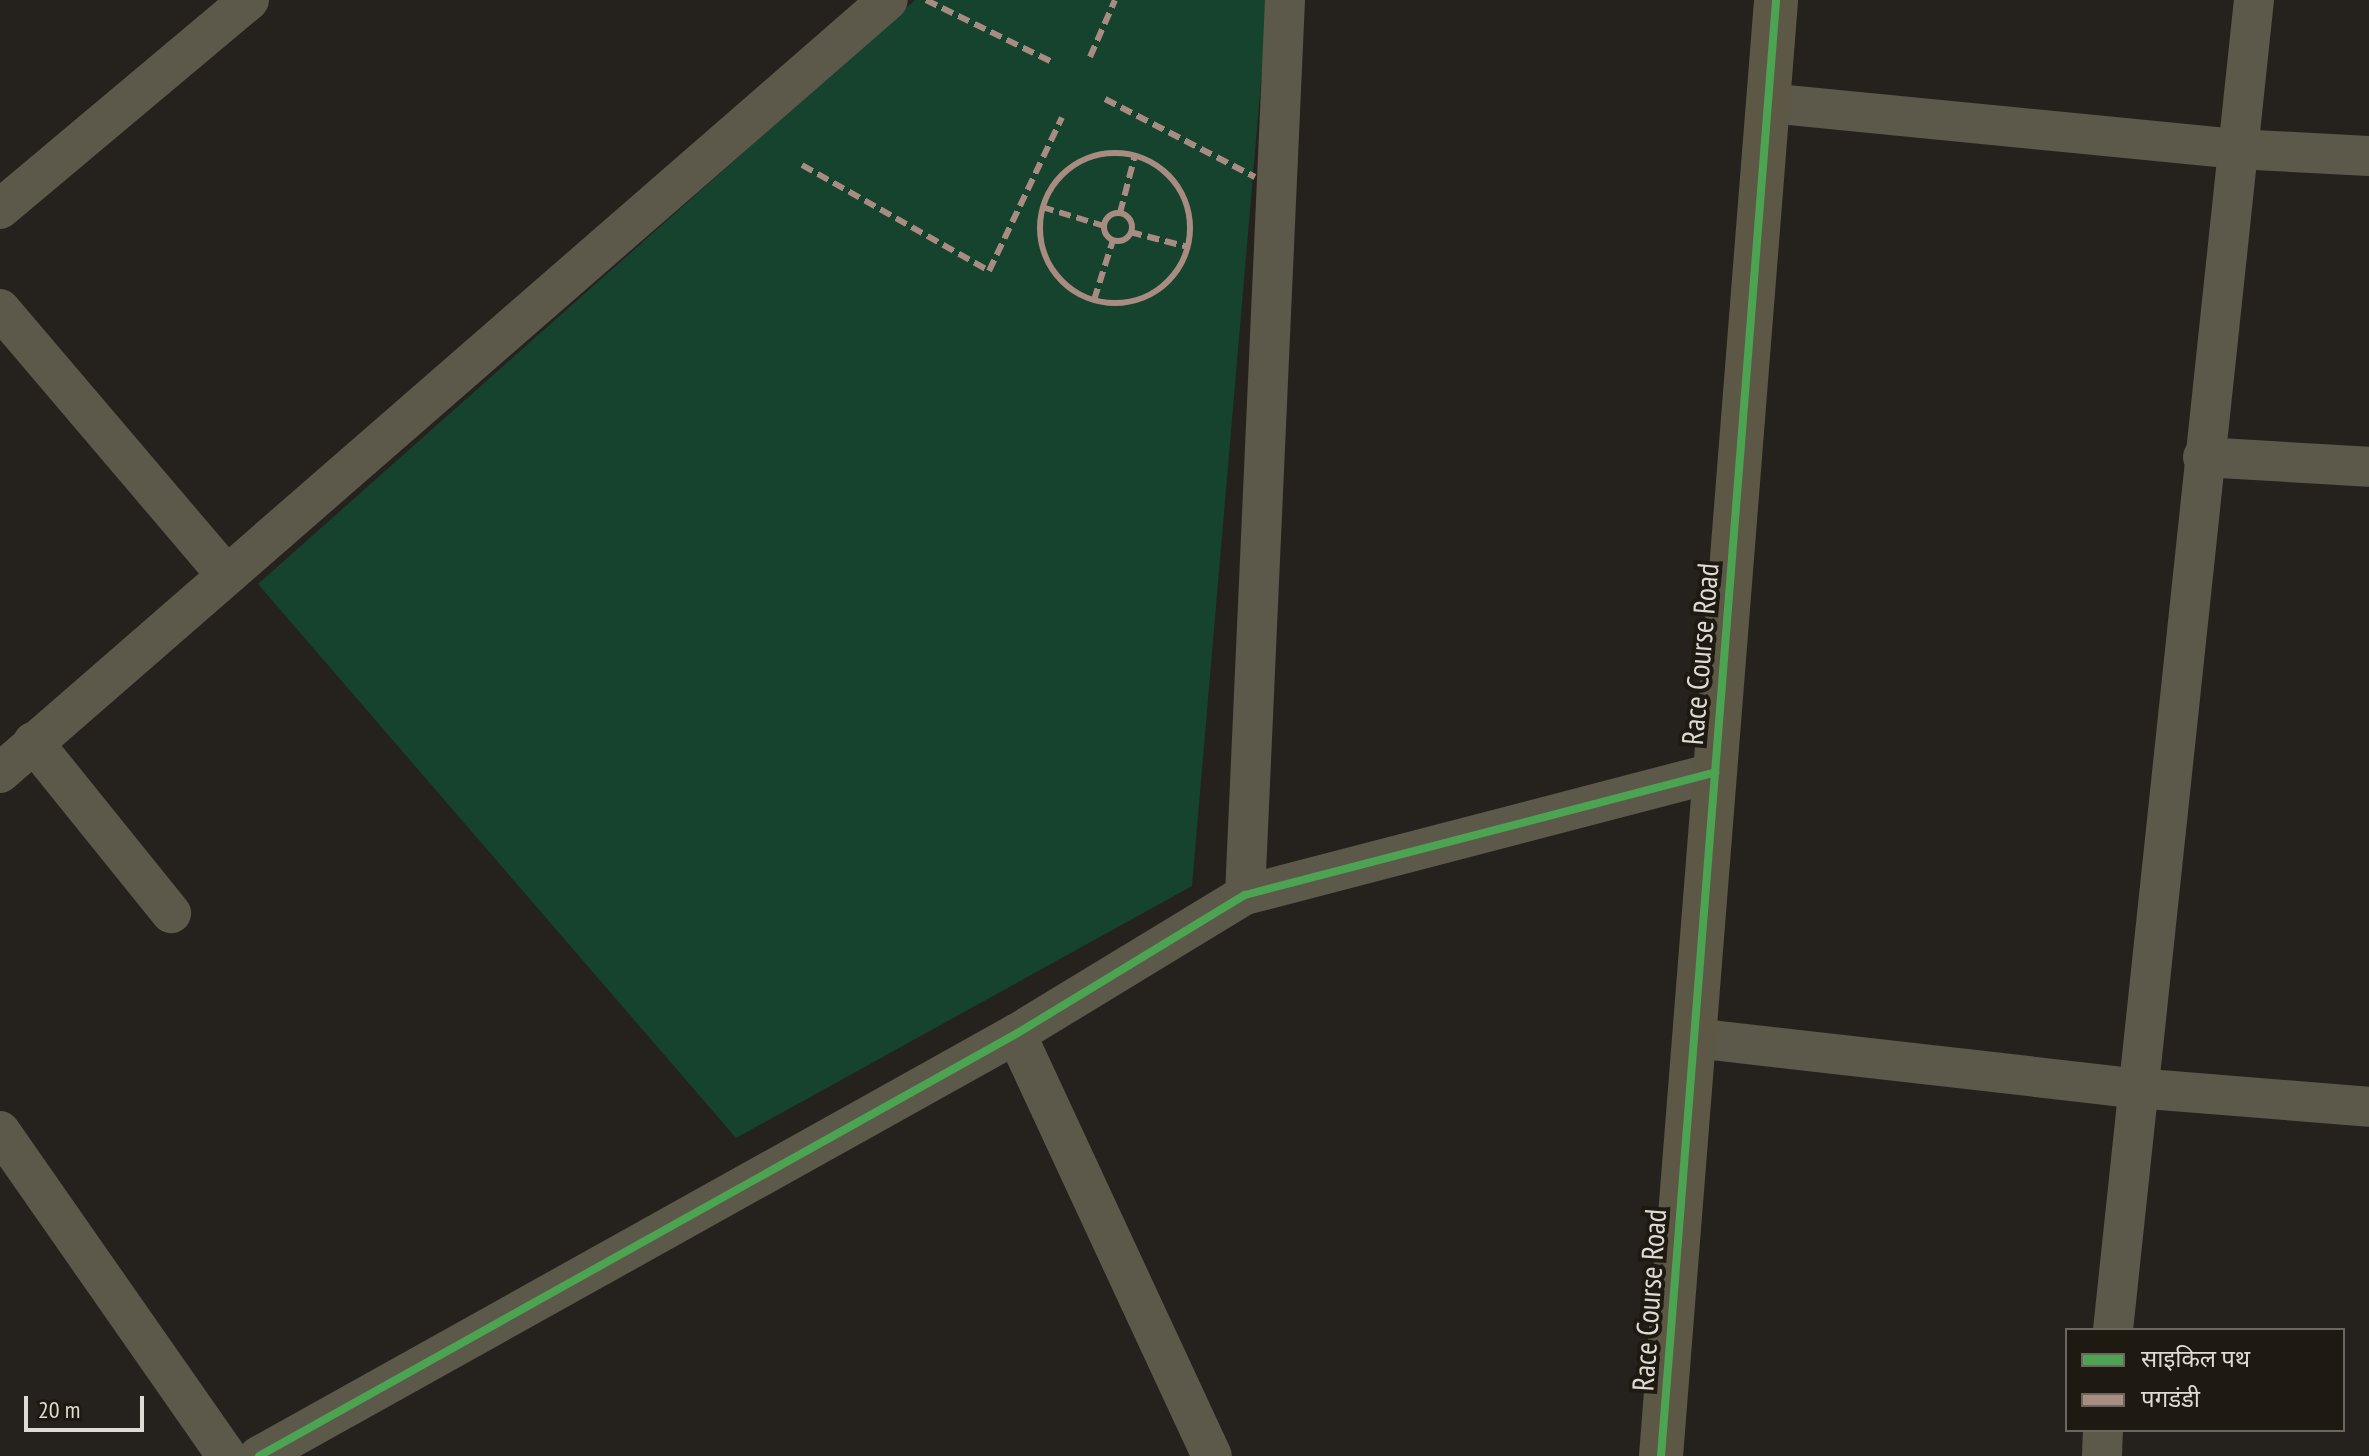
<!DOCTYPE html>
<meta charset="utf-8">
<style>
body{margin:0}
#map{position:relative;width:2369px;height:1456px;overflow:hidden;background:#25221e;font-family:"PT Sans Narrow","Noto Sans Devanagari",sans-serif}
div>[style]{position:absolute}
.green>*{inset:0;background:#15432e}
.street>*{height:40px;margin:-20px;padding:0 20px;transform-origin:20px;border-radius:20px;background:#5c584a}
.secondary>*{height:44px;margin:-22px;padding:0 22px;transform-origin:22px;border-radius:22px;background:#5d5846}
.quiet>*{height:6px;margin-top:-3px;transform-origin:0;background:repeating-linear-gradient(90deg,#a88b81 0 12px,transparent 0 18px)}
.quiet>.ring{margin:-3px;padding:0;box-sizing:content-box;background:none;border:6px solid #a88b81;border-radius:50%}
.cycleway>*{height:8px;margin:-4px;padding:0 4px;transform-origin:4px;border-radius:4px;background:#4ca352}
span{translate:-50% -50%;white-space:nowrap;text-align:center;line-height:1.15;-webkit-text-stroke:8px #1e1a12;paint-order:stroke}
.street-label{font-size:30px;color:#dedbd5}
.legend{position:absolute;left:2065px;top:1328px;width:280px;height:104px;box-sizing:border-box;background:#1e1a12;border:2px solid #6b6760;margin:0;padding:10px 14px;list-style:none;font-size:24px;color:#dedbd5}
.legend li{display:flex;align-items:center;gap:16px;height:40px}
.legend b{width:40px;border:2px solid #6b6760}
.scale{position:absolute;left:24px;top:1396px;width:120px;height:36px;box-sizing:border-box;border:4px solid #dedbd5;border-top:0;padding-left:10px;font-size:24px;line-height:28px;white-space:nowrap;color:#dedbd5;-webkit-text-stroke:6px #1e1a12;paint-order:stroke}
</style>
<div id="map">
<div class="green">
<div style="clip-path:polygon(915px 0,1268px 0,1192px 886px,736px 1138px,258px 584px)"></div>
</div>
<div class="street">
<div style="left:1768px;top:103px;width:470px;rotate:5.6deg"></div>
<div style="left:2236px;top:149px;width:133px;rotate:3deg"></div>
<div style="left:0;top:209px;width:325px;rotate:-40deg"></div>
<div style="left:0;top:309px;width:350px;rotate:49.6deg"></div>
<div style="left:2203px;top:457px;width:166px;rotate:3.4deg"></div>
<div style="left:33px;top:742px;width:220px;rotate:51.1deg"></div>
<div style="left:0;top:773px;width:1177px;rotate:-41.04deg"></div>
<div style="left:1245px;top:895px;width:896px;rotate:-87.44deg"></div>
<div style="left:1016px;top:1034px;width:465px;rotate:65.1deg"></div>
<div style="left:1694px;top:1038px;width:444px;rotate:6.5deg"></div>
<div style="left:2135px;top:1088px;width:235px;rotate:4.6deg"></div>
<div style="left:0;top:1131px;width:396px;rotate:55.1deg"></div>
<div style="left:2113px;top:1330px;width:1337px;rotate:-83.95deg"></div>
<div style="left:259px;top:1456px;width:867px;rotate:-29.14deg"></div>
<div style="left:1016px;top:1034px;width:268px;rotate:-31.3deg"></div>
<div style="left:1245px;top:895px;width:486px;rotate:-14.6deg"></div>
<div style="left:2102px;top:1456px;width:26px;rotate:-88deg"></div>
</div>
<div class="secondary">
<div style="left:1661px;top:1456px;width:1461px;rotate:-85.48deg"></div>
</div>
<div class="quiet">
<div style="left:926px;top:0;width:140px;rotate:26.2deg"></div>
<div style="left:1090px;top:57px;width:62px;rotate:-66.3deg"></div>
<div style="left:1105px;top:99px;width:169px;rotate:27.5deg"></div>
<div class="ring" style="left:1040px;top:153px;width:144px;height:144px"></div>
<div style="left:802px;top:165px;width:215px;rotate:29.5deg"></div>
<div style="left:989px;top:271px;width:170px;rotate:-64.6deg"></div>
<div style="left:1042px;top:207px;width:65px;rotate:17deg"></div>
<div style="left:1120px;top:213px;width:60px;rotate:-75.5deg"></div>
<div class="ring" style="left:1104px;top:213px;width:22px;height:22px"></div>
<div style="left:1130px;top:232px;width:60px;rotate:14.5deg"></div>
<div style="left:1094px;top:300px;width:63px;rotate:-72.4deg"></div>
</div>
<div class="cycleway">
<div style="left:259px;top:1456px;width:867px;rotate:-29.14deg"></div>
<div style="left:1016px;top:1034px;width:268px;rotate:-31.3deg"></div>
<div style="left:1245px;top:895px;width:486px;rotate:-14.6deg"></div>
<div style="left:1661px;top:1456px;width:1461px;rotate:-85.48deg"></div>
</div>
<div class="street-label">
<span style="left:1700px;top:654px;rotate:-85deg">Race Course Road</span>
<span style="left:1649px;top:1300px;rotate:-86deg">Race Course Road</span>
</div>
<ul class="legend">
<li><b style="height:10px;background:#4ca352"></b>साइकिल पथ</li>
<li><b style="height:10px;background:#a88b81"></b>पगडंडी</li>
</ul>
<div class="scale">20 m</div>
</div>
